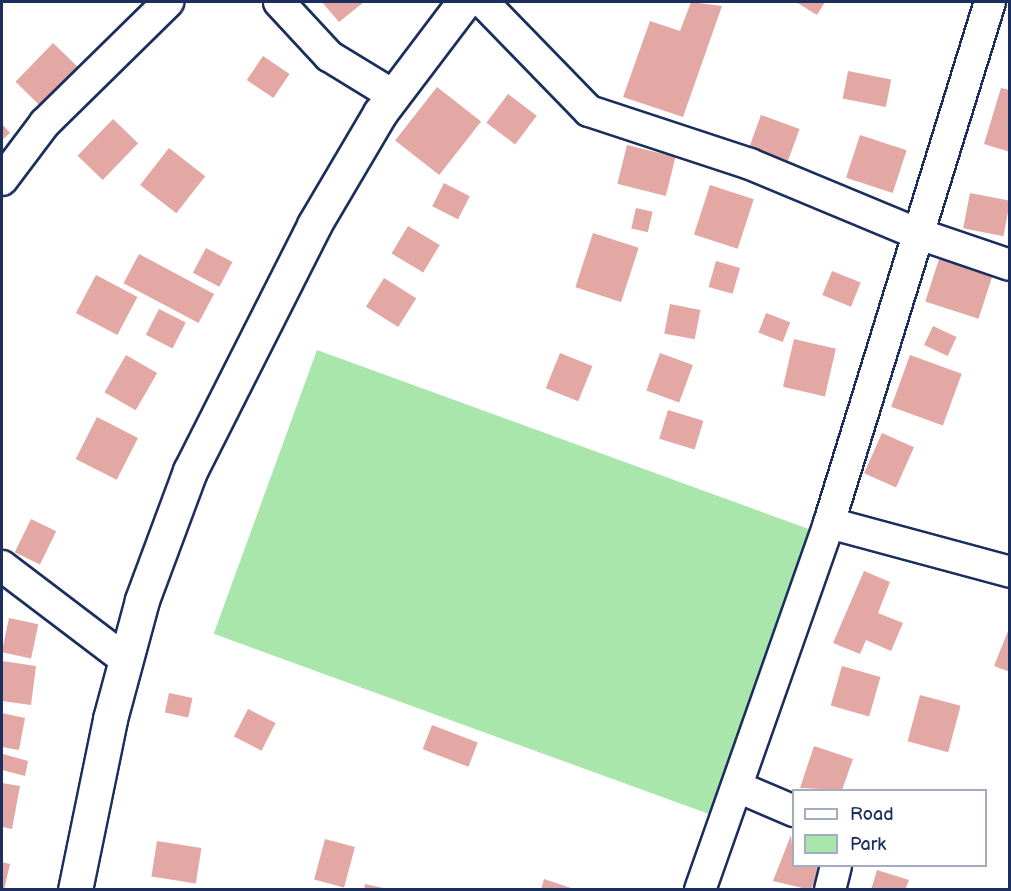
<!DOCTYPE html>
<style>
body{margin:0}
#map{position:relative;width:1011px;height:891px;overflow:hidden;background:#fff;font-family:"Balsamiq Sans",sans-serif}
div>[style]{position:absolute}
.green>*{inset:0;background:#a9e6ac;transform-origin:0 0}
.building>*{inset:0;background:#e3a8a4;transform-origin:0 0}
.roads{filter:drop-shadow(2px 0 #1b2f5e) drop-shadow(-2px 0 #1b2f5e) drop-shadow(0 2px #1b2f5e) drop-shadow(0 -2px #1b2f5e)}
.street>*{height:30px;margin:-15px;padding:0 15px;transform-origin:15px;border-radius:15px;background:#fff}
.secondary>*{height:33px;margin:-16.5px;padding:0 16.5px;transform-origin:16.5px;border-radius:16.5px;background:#fff}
span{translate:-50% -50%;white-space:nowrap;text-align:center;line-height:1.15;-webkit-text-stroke:6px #fff;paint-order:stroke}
.frame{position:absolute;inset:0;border:3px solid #1b2f5e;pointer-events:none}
.legend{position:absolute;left:792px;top:789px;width:195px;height:78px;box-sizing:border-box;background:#fff;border:2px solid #a4acbf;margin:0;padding:8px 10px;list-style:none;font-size:18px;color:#1b2f5e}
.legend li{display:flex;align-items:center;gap:12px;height:30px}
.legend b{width:30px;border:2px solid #a4acbf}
</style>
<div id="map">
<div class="green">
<div style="left:317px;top:350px;width:530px;height:302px;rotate:20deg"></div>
</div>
<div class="building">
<div style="clip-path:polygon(322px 2px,364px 2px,339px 22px)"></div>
<div style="clip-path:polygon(691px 2px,722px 6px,683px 117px,623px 97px,650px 21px,680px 31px)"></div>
<div style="clip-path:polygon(796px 2px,825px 2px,817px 15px)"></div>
<div style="left:53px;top:43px;width:40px;height:54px;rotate:44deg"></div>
<div style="left:263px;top:56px;width:32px;height:29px;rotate:34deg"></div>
<div style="left:848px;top:71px;width:44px;height:28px;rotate:11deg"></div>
<div style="left:437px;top:87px;width:56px;height:68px;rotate:38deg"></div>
<div style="clip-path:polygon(1001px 88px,1010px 90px,1010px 152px,984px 144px)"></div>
<div style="left:508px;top:94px;width:36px;height:36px;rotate:37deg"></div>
<div style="left:761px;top:115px;width:41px;height:34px;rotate:20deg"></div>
<div style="left:113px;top:119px;width:35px;height:51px;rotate:44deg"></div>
<div style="clip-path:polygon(2px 124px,10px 133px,2px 140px)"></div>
<div style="left:860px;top:135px;width:49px;height:45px;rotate:18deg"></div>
<div style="left:627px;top:145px;width:50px;height:40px;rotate:14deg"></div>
<div style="left:169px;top:148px;width:46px;height:47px;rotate:38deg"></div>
<div style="left:444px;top:183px;width:29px;height:26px;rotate:27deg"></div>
<div style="left:710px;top:185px;width:46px;height:52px;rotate:18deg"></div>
<div style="left:970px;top:193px;width:41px;height:36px;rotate:11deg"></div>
<div style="left:636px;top:208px;width:17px;height:21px;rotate:13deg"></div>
<div style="left:408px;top:226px;width:37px;height:32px;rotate:31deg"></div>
<div style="left:593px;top:233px;width:48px;height:57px;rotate:18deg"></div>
<div style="left:206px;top:248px;width:30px;height:28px;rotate:28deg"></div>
<div style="left:941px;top:253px;width:56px;height:51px;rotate:18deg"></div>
<div style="left:139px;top:254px;width:85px;height:33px;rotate:28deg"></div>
<div style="left:716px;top:261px;width:25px;height:27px;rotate:16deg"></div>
<div style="left:832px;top:271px;width:31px;height:26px;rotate:22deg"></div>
<div style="left:96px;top:275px;width:47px;height:43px;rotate:28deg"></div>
<div style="left:384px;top:278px;width:38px;height:34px;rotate:32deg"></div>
<div style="left:670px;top:304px;width:31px;height:30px;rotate:11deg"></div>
<div style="left:159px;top:309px;width:30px;height:29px;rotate:27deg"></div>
<div style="left:766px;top:313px;width:26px;height:21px;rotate:21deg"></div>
<div style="left:933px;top:326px;width:26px;height:21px;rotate:25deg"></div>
<div style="left:794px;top:339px;width:43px;height:49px;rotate:13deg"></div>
<div style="left:560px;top:353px;width:35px;height:38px;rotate:22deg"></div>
<div style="left:660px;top:353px;width:35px;height:40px;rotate:20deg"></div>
<div style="left:126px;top:355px;width:36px;height:43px;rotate:30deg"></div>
<div style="left:910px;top:355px;width:55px;height:55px;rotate:20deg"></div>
<div style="left:668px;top:410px;width:37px;height:30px;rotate:17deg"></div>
<div style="left:97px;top:417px;width:46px;height:47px;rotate:27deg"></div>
<div style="left:882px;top:433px;width:35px;height:44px;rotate:24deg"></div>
<div style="left:31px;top:519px;width:28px;height:37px;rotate:26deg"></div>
<div style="clip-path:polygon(864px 571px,890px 582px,878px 613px,903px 623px,891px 651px,866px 640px,860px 654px,833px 643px)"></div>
<div style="left:9px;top:618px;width:30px;height:35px;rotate:12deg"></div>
<div style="clip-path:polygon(1008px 631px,1010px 632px,1010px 672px,994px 666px)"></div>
<div style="clip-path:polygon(2px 661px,36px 666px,31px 705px,2px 701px)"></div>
<div style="left:842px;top:666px;width:40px;height:41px;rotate:16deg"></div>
<div style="left:169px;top:693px;width:24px;height:20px;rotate:12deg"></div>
<div style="left:920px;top:695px;width:42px;height:48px;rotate:15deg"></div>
<div style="left:248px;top:709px;width:31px;height:31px;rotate:27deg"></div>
<div style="clip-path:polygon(2px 713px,25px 718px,19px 750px,2px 747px)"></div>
<div style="left:432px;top:725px;width:49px;height:26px;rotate:21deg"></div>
<div style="clip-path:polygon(814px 746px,853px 759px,842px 790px,800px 788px)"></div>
<div style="clip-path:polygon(3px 754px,28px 761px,25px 776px,2px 770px)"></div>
<div style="clip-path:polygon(2px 783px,20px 786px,12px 829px,2px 827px)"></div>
<div style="clip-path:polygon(791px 835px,794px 866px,820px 866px,811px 890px,773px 881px)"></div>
<div style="left:325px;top:839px;width:31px;height:42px;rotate:15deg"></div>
<div style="left:157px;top:841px;width:45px;height:36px;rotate:9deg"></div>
<div style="clip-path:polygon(2px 862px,10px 864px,4px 890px,2px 890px)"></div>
<div style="clip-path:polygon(877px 870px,909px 880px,905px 890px,871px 890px)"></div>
<div style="clip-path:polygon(544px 879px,574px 889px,574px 890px,541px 890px)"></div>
<div style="clip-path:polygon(365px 884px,388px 889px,388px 890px,364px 890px)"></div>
</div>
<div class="roads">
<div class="street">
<div style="left:279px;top:2px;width:74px;rotate:47.2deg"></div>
<div style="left:329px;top:56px;width:75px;rotate:31.4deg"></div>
<div style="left:483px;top:2px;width:152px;rotate:45.8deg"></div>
<div style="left:589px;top:111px;width:169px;rotate:18.2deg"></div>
<div style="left:750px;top:164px;width:180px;rotate:22.6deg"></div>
<div style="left:916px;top:233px;width:99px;rotate:18.8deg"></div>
<div style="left:2px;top:180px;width:71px;rotate:-53deg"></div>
<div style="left:45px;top:123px;width:173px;rotate:-44.5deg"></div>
<div style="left:829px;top:523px;width:188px;rotate:15.1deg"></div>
<div style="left:2px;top:566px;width:156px;rotate:37.2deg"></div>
<div style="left:740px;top:788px;width:59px;rotate:23.1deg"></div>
<div style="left:700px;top:890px;width:389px;rotate:-70.6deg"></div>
<div style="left:829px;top:523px;width:545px;rotate:-72.83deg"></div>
<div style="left:830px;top:890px;width:25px;rotate:-76deg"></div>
</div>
<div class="secondary">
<div style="left:75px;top:890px;width:175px;rotate:-78.4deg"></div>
<div style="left:110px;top:719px;width:123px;rotate:-74.9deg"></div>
<div style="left:142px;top:600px;width:138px;rotate:-69.6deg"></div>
<div style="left:190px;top:471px;width:275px;rotate:-63.2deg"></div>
<div style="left:314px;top:225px;width:130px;rotate:-59.5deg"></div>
<div style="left:380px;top:113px;width:139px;rotate:-52.9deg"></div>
</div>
</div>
<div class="frame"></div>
<ul class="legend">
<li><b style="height:8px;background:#fff"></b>Road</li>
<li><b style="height:16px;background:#a9e6ac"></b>Park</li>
</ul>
</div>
